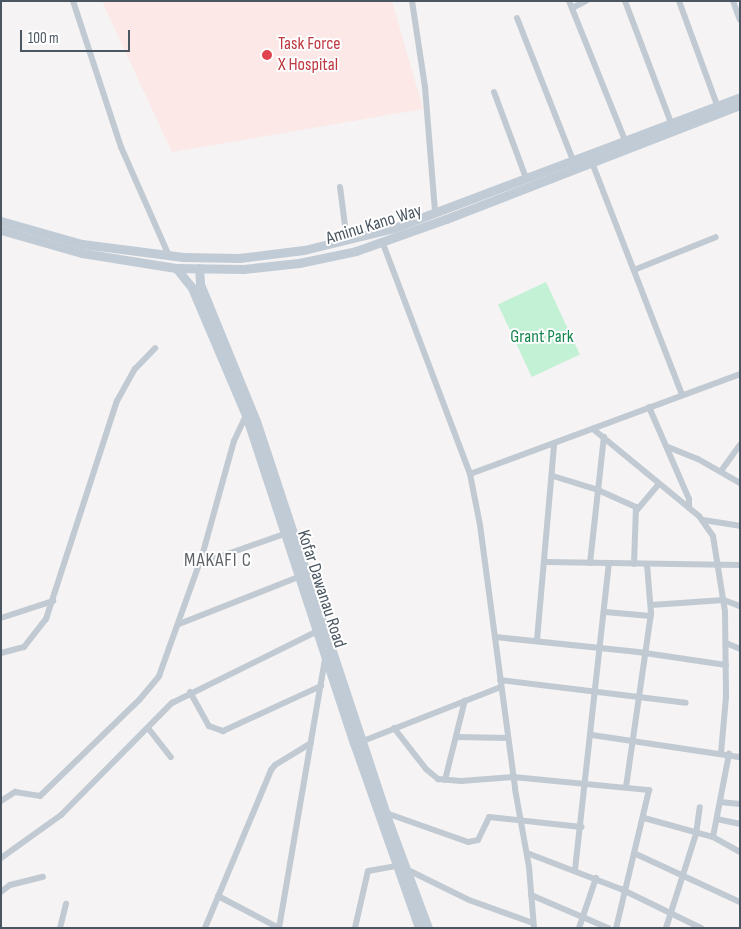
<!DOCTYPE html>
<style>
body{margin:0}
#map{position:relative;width:741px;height:929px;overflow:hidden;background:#f5f3f3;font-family:"Sofia Sans Condensed",sans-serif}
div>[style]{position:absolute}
.medical>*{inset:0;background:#fce8e6}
.green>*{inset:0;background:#c3f1d5;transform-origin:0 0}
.street>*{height:6px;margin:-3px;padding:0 3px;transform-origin:3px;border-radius:3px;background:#c1cad2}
.secondary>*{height:9px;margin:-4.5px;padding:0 4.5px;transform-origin:4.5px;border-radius:4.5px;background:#c1cbd6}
.dots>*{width:14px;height:14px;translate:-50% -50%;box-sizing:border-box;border:2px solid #fff;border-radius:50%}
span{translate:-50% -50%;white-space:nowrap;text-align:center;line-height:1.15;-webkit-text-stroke:4px #fff;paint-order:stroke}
.health-label{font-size:18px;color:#be3a42}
.left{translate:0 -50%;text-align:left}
.street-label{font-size:18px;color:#4a5661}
.park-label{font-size:18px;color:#17864f}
.neighbourhood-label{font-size:19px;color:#5f6368;letter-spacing:1px}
.frame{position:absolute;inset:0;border:2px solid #4a5661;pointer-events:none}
.scale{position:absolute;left:20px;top:30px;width:110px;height:22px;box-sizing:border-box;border:2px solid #4a5661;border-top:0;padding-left:6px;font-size:15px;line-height:18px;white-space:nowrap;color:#4a5661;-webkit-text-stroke:4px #fff;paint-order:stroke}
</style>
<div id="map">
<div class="medical">
<div style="clip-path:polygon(102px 1px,392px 1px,423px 109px,172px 152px)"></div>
</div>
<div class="green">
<div style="left:546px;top:282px;width:80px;height:53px;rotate:65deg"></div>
</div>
<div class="street">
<div style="left:73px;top:1px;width:154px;rotate:71.8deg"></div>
<div style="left:121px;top:147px;width:119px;rotate:66.2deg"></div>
<div style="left:412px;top:1px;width:87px;rotate:81.4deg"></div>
<div style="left:425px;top:87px;width:124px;rotate:85.4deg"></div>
<div style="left:569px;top:1px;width:150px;rotate:68.1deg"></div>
<div style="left:625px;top:1px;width:130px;rotate:69.3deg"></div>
<div style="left:679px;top:1px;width:111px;rotate:69.9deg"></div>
<div style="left:733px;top:1px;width:20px;rotate:70deg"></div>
<div style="left:572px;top:8px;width:16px;rotate:-27deg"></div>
<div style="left:517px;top:18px;width:153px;rotate:68.5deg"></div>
<div style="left:494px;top:92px;width:92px;rotate:69.6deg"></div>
<div style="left:591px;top:160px;width:252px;rotate:68.8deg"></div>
<div style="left:340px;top:187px;width:54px;rotate:82.6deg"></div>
<div style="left:382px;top:241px;width:249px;rotate:69.3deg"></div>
<div style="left:470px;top:474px;width:52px;rotate:78.9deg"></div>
<div style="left:480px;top:525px;width:266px;rotate:82.4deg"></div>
<div style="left:515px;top:789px;width:79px;rotate:79.8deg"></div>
<div style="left:529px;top:867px;width:61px;rotate:85.3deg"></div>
<div style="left:634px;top:270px;width:88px;rotate:-21.9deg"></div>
<div style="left:649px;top:407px;width:100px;rotate:66.5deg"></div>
<div style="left:689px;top:499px;width:9px;rotate:90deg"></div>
<div style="left:593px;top:429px;width:137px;rotate:39.4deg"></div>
<div style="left:699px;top:516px;width:24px;rotate:55deg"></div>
<div style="left:713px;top:536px;width:77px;rotate:81deg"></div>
<div style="left:725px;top:612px;width:85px;rotate:89.3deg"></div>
<div style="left:726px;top:697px;width:56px;rotate:95.1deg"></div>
<div style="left:668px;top:447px;width:32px;rotate:22deg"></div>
<div style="left:698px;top:459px;width:48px;rotate:29.7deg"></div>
<div style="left:721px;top:471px;width:32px;rotate:-54deg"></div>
<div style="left:470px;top:474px;width:288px;rotate:-20.3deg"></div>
<div style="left:553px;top:476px;width:47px;rotate:17.3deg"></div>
<div style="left:598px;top:490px;width:42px;rotate:24.1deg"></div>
<div style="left:636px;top:507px;width:57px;rotate:92deg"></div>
<div style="left:637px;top:510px;width:34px;rotate:-50deg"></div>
<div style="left:703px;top:520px;width:37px;rotate:9deg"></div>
<div style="left:546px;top:562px;width:194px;rotate:0.9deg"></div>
<div style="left:590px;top:563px;width:127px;rotate:-83.7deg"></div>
<div style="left:199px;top:564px;width:93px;rotate:-19.4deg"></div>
<div style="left:651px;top:605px;width:73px;rotate:-3.9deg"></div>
<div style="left:724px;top:600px;width:17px;rotate:21deg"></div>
<div style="left:605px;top:612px;width:46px;rotate:5deg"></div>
<div style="left:1px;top:618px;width:55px;rotate:-18.1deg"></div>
<div style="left:179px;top:624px;width:131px;rotate:-21.5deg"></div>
<div style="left:495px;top:637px;width:144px;rotate:6deg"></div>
<div style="left:638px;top:652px;width:89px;rotate:8.4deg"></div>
<div style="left:537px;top:640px;width:197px;rotate:-85deg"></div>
<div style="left:726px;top:643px;width:15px;rotate:23deg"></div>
<div style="left:1px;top:653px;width:24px;rotate:-15deg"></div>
<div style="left:24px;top:647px;width:36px;rotate:-52deg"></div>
<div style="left:46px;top:619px;width:229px;rotate:-72deg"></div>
<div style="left:117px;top:401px;width:37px;rotate:-61deg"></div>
<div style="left:135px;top:369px;width:29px;rotate:-46deg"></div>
<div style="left:500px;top:680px;width:187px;rotate:7deg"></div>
<div style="left:190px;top:692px;width:39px;rotate:61deg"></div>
<div style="left:209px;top:726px;width:15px;rotate:20deg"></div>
<div style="left:223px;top:731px;width:108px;rotate:-24.7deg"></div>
<div style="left:148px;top:728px;width:37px;rotate:52deg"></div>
<div style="left:394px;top:728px;width:52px;rotate:52deg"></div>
<div style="left:426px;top:769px;width:16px;rotate:40deg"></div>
<div style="left:438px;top:779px;width:23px;rotate:5deg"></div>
<div style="left:461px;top:781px;width:52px;rotate:-4.4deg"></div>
<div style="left:513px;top:777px;width:137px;rotate:5.5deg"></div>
<div style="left:649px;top:790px;width:142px;rotate:103.4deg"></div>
<div style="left:592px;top:735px;width:150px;rotate:8.5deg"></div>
<div style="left:456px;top:737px;width:52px;rotate:1.1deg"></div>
<div style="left:363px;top:741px;width:148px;rotate:-21.4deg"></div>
<div style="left:445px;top:780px;width:82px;rotate:-76deg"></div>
<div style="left:626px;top:787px;width:176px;rotate:-81.8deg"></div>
<div style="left:651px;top:613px;width:49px;rotate:-94.7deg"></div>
<div style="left:1px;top:801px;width:17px;rotate:-33deg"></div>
<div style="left:15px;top:792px;width:25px;rotate:9deg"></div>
<div style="left:40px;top:796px;width:139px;rotate:-44.1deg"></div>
<div style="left:140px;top:699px;width:30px;rotate:-50deg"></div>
<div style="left:159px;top:676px;width:127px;rotate:-70.3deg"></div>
<div style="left:202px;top:556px;width:119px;rotate:-74.5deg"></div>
<div style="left:234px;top:441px;width:29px;rotate:-65deg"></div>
<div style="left:720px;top:802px;width:20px;rotate:6deg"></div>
<div style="left:386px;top:813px;width:87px;rotate:19.5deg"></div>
<div style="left:468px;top:842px;width:10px;rotate:-11deg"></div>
<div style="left:478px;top:840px;width:25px;rotate:-64deg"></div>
<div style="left:489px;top:817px;width:93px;rotate:6.2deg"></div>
<div style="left:644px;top:818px;width:72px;rotate:15.4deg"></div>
<div style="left:713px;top:837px;width:31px;rotate:29deg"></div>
<div style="left:717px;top:819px;width:24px;rotate:12deg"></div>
<div style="left:713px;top:837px;width:85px;rotate:-79.1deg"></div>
<div style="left:527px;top:853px;width:101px;rotate:21deg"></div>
<div style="left:621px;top:889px;width:89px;rotate:26deg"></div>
<div style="left:636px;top:854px;width:115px;rotate:24.8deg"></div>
<div style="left:1px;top:858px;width:74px;rotate:-35.6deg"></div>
<div style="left:61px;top:815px;width:158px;rotate:-45.3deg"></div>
<div style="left:172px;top:703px;width:163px;rotate:-26.3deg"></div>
<div style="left:406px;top:869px;width:70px;rotate:26.2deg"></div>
<div style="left:469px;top:900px;width:68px;rotate:19.8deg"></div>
<div style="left:575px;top:870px;width:308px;rotate:-83.7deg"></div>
<div style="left:1px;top:892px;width:11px;rotate:-38deg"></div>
<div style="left:10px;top:885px;width:34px;rotate:-14deg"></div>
<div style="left:531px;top:895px;width:84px;rotate:23.2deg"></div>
<div style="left:218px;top:896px;width:69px;rotate:27.7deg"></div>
<div style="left:60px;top:928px;width:25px;rotate:-76deg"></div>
<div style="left:205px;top:928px;width:171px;rotate:-67.3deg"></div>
<div style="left:271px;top:770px;width:6px;rotate:-51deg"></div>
<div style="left:275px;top:765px;width:42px;rotate:-31.4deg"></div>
<div style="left:279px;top:928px;width:273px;rotate:-80.3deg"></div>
<div style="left:355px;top:928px;width:58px;rotate:-77.2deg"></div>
<div style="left:368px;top:871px;width:28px;rotate:-10deg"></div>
<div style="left:579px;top:928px;width:53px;rotate:-71.2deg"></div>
<div style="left:666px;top:928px;width:99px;rotate:-72.3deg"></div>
<div style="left:696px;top:834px;width:27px;rotate:-82deg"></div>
</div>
<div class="secondary">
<div style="left:1px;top:221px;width:84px;rotate:15.9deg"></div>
<div style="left:82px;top:244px;width:102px;rotate:7.3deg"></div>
<div style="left:183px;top:257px;width:56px;rotate:1deg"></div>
<div style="left:239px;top:258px;width:65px;rotate:-7deg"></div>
<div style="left:304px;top:250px;width:93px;rotate:-13.7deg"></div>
<div style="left:394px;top:228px;width:370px;rotate:-20.7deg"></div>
<div style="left:1px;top:230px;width:84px;rotate:15.9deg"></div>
<div style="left:82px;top:253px;width:95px;rotate:9.1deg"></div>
<div style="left:176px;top:268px;width:67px;rotate:0.9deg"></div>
<div style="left:243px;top:269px;width:56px;rotate:-6.1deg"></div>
<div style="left:299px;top:263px;width:58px;rotate:-11.9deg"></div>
<div style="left:356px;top:251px;width:96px;rotate:-19.6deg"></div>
<div style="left:446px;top:219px;width:315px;rotate:-21.2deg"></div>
<div style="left:176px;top:268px;width:26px;rotate:51deg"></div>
<div style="left:192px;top:288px;width:138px;rotate:67deg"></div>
<div style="left:246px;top:415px;width:345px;rotate:71.8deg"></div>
<div style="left:354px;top:743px;width:196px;rotate:70.6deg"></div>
<div style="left:199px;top:268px;width:16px;rotate:86deg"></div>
<div style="left:200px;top:284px;width:148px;rotate:67.8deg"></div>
<div style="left:256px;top:421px;width:427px;rotate:71.7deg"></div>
<div style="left:390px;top:826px;width:109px;rotate:69.6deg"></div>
</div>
<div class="dots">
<div style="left:267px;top:55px;background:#e0444e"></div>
</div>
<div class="health-label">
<span class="left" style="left:278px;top:55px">Task Force<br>X Hospital</span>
</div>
<div class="street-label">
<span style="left:374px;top:225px;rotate:-17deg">Aminu Kano Way</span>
<span style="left:321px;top:589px;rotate:72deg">Kofar Dawanau Road</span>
</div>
<div class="park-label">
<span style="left:542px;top:337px">Grant Park</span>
</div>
<div class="neighbourhood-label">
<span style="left:218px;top:561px">MAKAFI C</span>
</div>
<div class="frame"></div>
<div class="scale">100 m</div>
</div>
